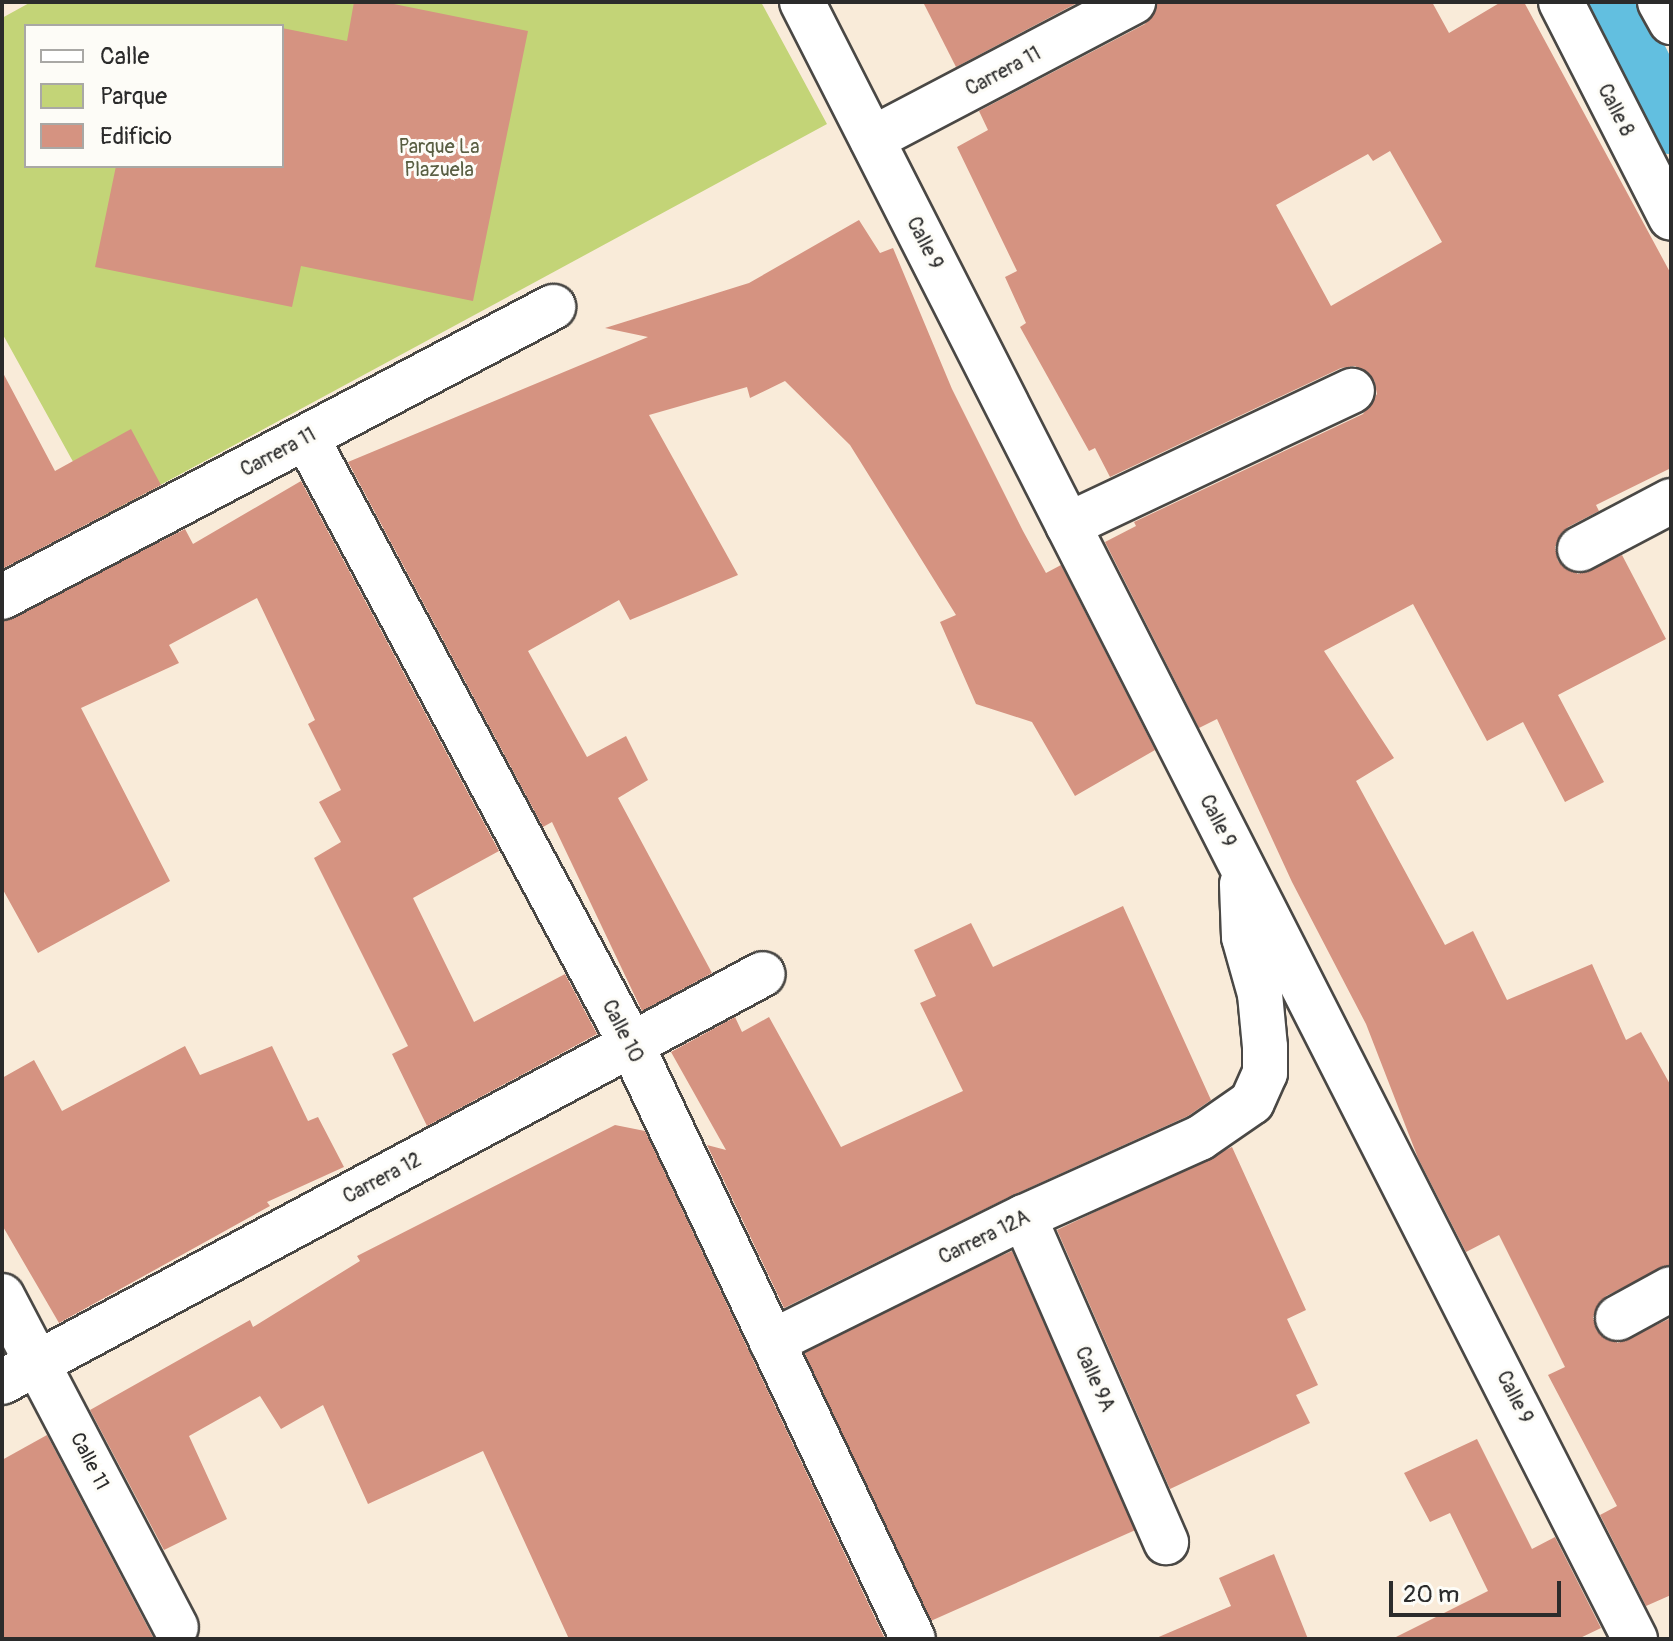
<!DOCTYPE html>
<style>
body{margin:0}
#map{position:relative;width:1673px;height:1641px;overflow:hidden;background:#f9ebd9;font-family:Pangolin,sans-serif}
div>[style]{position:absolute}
.green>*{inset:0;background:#c3d477}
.canal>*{height:60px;margin:-30px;padding:0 30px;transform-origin:30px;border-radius:30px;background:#62bfe0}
.building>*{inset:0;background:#d59381;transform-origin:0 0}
.roads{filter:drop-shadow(2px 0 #4a4845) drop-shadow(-2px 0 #4a4845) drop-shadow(0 2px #4a4845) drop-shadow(0 -2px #4a4845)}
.street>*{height:44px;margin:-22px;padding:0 22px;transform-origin:22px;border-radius:22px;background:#fff}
span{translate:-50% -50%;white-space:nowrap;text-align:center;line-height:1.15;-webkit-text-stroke:6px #fdfcf7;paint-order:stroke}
.street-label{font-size:20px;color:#2b2b2b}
.park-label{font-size:20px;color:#595e42}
.frame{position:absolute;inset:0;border:4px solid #2b2b2b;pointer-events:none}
.legend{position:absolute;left:24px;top:24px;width:260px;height:144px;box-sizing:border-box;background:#fdfcf7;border:2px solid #a9a8a5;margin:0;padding:10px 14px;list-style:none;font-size:24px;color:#2b2b2b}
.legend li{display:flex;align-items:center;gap:16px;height:40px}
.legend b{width:40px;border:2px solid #a9a8a5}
.scale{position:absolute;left:1389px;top:1581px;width:172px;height:36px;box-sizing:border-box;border:4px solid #2b2b2b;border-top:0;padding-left:10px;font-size:24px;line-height:28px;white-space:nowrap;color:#2b2b2b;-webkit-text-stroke:6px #fdfcf7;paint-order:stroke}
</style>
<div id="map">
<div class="green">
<div style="clip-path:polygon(evenodd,31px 2px,761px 2px,827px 124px,103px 516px,2px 333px,2px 18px,31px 2px,26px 26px,282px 26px,282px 166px,26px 166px,26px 26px)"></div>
</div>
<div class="canal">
<div style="left:1609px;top:2px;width:137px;rotate:63.1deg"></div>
</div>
<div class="building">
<div style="clip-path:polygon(354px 2px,384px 2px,528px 31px,473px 301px,301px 266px,292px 307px,95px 267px,116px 166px,282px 166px,282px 28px,347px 41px)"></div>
<div style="clip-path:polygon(923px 2px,1079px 2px,956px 67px)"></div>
<div style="clip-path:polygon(evenodd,1158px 2px,1432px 2px,1449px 33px,1501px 2px,1524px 2px,1671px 274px,1671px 468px,1596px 505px,1599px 511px,1568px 527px,1555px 547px,1558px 561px,1578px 574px,1622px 555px,1666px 639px,1558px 695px,1604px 782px,1565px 802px,1523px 722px,1487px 741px,1413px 604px,1324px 651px,1394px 758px,1356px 781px,1445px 945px,1473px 931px,1507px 1000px,1592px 964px,1626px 1040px,1641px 1032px,1671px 1086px,1671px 1264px,1606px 1296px,1593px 1317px,1597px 1331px,1618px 1343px,1671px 1318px,1671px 1595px,1646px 1606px,1600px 1515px,1617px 1506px,1548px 1375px,1565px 1367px,1499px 1235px,1466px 1252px,1418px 1158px,1366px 1024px,1292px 882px,1217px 719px,1199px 728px,1105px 542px,1136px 526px,1134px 522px,1363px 414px,1377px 394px,1374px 380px,1355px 366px,1341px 368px,1110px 477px,1095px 448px,1089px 451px,1020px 327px,1026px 323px,1005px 277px,1017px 271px,957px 147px,988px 130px,979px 111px,1145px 24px,1158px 2px,1390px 151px,1442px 242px,1331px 306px,1276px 205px,1368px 154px,1373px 161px,1390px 151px)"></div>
<div style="clip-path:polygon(859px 220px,880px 253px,893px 248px,952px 389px,1023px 531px,1046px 573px,1061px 565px,1155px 750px,1075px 796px,1032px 722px,976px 704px,940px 622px,956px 615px,850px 445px,785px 381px,750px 398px,747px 387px,649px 415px,738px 575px,630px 620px,619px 600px,528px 651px,587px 757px,626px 736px,648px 780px,618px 798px,712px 973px,642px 1011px,552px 822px,543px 827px,348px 462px,648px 337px,605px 328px,749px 283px)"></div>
<div style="clip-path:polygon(2px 371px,55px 471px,131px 429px,161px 485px,2px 569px)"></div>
<div style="clip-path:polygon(301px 481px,499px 851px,413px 898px,474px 1022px,565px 974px,597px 1034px,427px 1126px,392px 1054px,408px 1046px,314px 858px,341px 842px,319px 802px,341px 790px,308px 724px,315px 720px,257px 598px,169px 645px,179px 663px,81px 708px,170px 881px,38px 953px,2px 888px,2px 622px,185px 529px,193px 544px)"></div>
<div style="clip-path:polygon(1123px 906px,1211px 1100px,1188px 1116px,1013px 1195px,784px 1308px,707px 1145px,726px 1150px,671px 1052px,735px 1017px,742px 1032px,769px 1017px,841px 1147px,963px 1091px,920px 1003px,936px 996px,914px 950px,971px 923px,993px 967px)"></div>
<div style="clip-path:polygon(185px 1046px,200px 1075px,272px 1046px,308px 1121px,318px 1117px,344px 1167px,267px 1202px,270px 1206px,59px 1323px,2px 1225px,2px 1078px,34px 1060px,62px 1111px)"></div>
<div style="clip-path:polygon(615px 1125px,645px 1131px,885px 1639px,569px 1639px,483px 1451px,368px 1504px,323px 1405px,281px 1429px,260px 1396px,189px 1436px,227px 1519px,164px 1550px,90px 1410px,250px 1320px,253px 1327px,360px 1261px,357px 1256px)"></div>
<div style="clip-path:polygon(1232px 1147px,1306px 1310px,1287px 1319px,1318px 1385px,1296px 1395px,1310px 1423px,1170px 1489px,1057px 1230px)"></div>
<div style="left:1012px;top:1251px;width:305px;height:231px;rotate:66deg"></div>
<div style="clip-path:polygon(47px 1435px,154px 1639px,2px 1639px,2px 1460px)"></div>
<div style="clip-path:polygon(1477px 1439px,1532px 1549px,1555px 1537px,1601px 1628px,1578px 1639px,1392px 1639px,1488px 1591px,1450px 1513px,1430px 1522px,1404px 1473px)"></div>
<div style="clip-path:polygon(1274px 1554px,1308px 1639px,1154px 1639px,1231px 1606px,1219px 1578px)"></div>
</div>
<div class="roads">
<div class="street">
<div style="left:802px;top:2px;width:1837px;rotate:63.03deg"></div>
<div style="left:1561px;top:2px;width:242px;rotate:63deg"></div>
<div style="left:1660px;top:2px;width:23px;rotate:61deg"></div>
<div style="left:872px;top:139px;width:295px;rotate:-27.7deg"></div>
<div style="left:306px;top:437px;width:689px;rotate:61.83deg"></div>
<div style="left:631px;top:1044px;width:658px;rotate:64.64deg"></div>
<div style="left:1068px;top:525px;width:314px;rotate:-25.3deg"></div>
<div style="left:1580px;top:549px;width:103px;rotate:-27.8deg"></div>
<div style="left:2px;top:597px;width:623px;rotate:-27.76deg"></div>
<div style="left:1024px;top:1217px;width:355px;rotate:66.4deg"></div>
<div style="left:2px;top:1296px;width:374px;rotate:62.3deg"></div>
<div style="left:1618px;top:1318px;width:60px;rotate:-28.7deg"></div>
<div style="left:772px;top:1342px;width:281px;rotate:-26.4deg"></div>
<div style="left:1024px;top:1217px;width:193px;rotate:-24.2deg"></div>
<div style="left:1200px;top:1138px;width:63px;rotate:-34.7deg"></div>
<div style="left:1252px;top:1102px;width:32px;rotate:-66deg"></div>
<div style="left:1265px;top:1073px;width:26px;rotate:-90deg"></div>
<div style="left:1265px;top:1047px;width:53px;rotate:-95.4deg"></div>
<div style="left:1260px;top:994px;width:59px;rotate:-105.7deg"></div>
<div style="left:1244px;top:937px;width:53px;rotate:-92.2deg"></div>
<div style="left:2px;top:1382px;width:863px;rotate:-28.2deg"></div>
</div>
</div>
<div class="street-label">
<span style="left:1003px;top:71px;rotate:-28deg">Carrera 11</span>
<span style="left:1616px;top:110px;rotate:63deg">Calle 8</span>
<span style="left:925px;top:243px;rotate:63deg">Calle 9</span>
<span style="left:278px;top:452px;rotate:-28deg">Carrera 11</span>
<span style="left:1218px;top:821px;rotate:63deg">Calle 9</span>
<span style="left:623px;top:1031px;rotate:63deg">Calle 10</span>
<span style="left:382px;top:1178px;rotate:-28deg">Carrera 12</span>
<span style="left:984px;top:1237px;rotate:-26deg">Carrera 12A</span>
<span style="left:1095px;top:1379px;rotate:66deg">Calle 9A</span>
<span style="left:1515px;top:1397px;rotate:63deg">Calle 9</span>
<span style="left:90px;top:1461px;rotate:63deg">Calle 11</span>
</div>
<div class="park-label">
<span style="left:439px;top:158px">Parque La<br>Plazuela</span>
</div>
<div class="frame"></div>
<ul class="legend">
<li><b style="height:10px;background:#fff"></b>Calle</li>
<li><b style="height:22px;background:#c3d477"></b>Parque</li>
<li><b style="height:22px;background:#d59381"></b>Edificio</li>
</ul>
<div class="scale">20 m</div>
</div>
